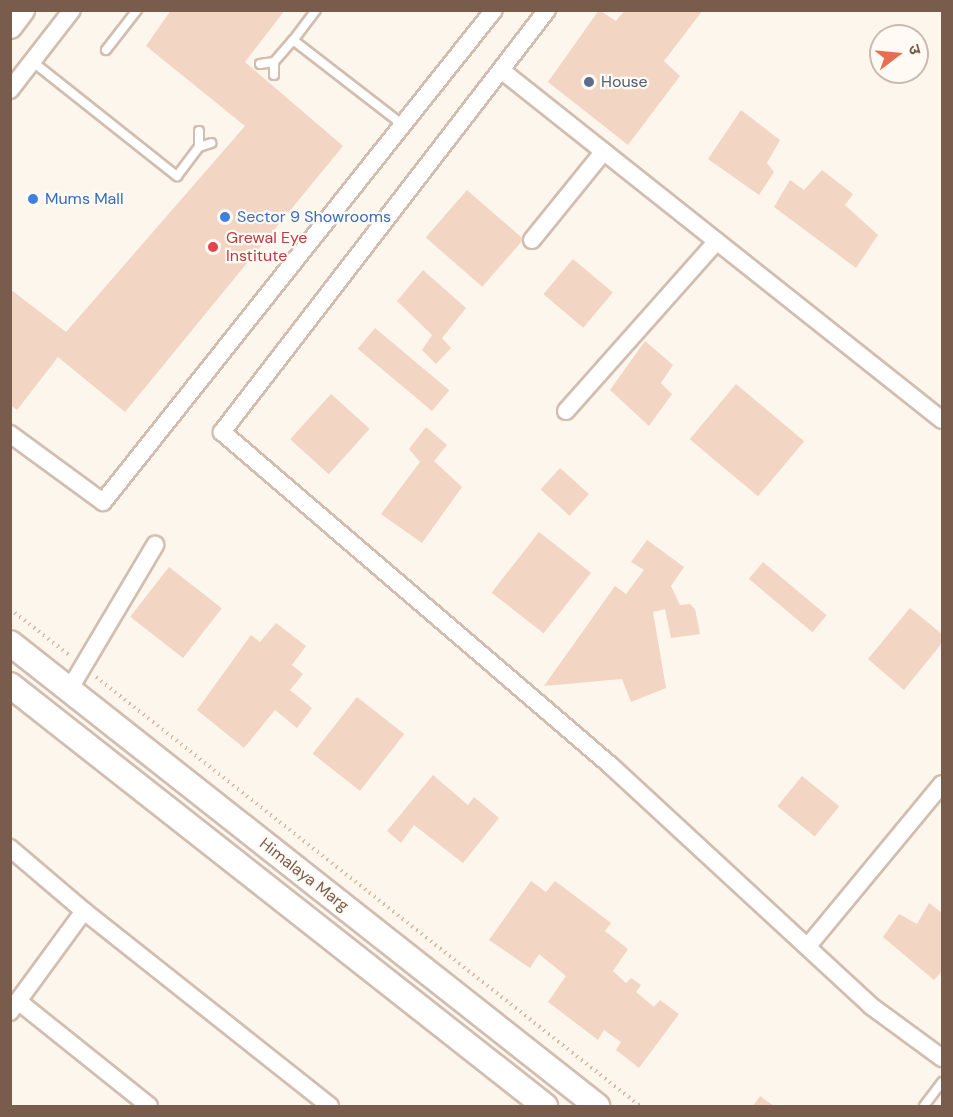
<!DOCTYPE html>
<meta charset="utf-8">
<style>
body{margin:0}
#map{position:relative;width:953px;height:1117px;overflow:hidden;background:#fdf6ec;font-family:"DM Sans","Noto Sans Devanagari",sans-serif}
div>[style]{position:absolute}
.building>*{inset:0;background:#f3d5c3;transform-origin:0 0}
.path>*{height:4px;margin-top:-2px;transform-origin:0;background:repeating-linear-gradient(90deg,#d9b8a5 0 1.5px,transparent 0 6px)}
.roads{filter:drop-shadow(2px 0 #d1beb0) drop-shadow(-2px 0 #d1beb0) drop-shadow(0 2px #d1beb0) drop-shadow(0 -2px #d1beb0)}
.service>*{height:8px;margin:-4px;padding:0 4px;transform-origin:4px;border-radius:4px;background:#fff}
.minor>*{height:16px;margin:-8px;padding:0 8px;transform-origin:8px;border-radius:8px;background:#fff}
.secondary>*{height:24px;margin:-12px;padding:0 12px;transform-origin:12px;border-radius:12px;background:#fff}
.dots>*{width:16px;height:16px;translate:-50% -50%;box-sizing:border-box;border:3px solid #fffaf3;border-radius:50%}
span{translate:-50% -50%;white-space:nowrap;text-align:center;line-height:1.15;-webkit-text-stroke:4.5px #fffaf3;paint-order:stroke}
.service-label{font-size:16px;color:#4e5e75}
.left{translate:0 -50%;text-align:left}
.shop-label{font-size:16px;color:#366cbe}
.health-label{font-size:16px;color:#be3a42}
.street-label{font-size:16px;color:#7a5c4d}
.frame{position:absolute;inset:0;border:12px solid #7a5c4d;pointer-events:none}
.north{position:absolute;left:869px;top:24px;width:60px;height:60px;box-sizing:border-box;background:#fffaf3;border:2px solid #cabbb1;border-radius:50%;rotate:74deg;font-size:16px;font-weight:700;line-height:24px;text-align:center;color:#7a5c4d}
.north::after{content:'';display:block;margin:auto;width:21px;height:27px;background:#e76f51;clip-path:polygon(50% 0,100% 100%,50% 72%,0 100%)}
</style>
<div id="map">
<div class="building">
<div style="clip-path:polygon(171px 10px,285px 10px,245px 62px,343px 146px,125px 412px,58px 357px,17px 410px,10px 405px,10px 289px,66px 332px,245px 126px,146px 46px)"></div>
<div style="clip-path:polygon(599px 10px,616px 21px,625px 10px,703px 10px,664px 61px,680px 76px,628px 145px,548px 82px)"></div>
<div style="clip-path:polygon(741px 110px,780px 140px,767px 163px,774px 172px,759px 195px,708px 159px)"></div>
<div style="clip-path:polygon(822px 170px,853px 194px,845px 205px,878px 235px,856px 268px,774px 207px,790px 180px,804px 190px)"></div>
<div style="left:467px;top:190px;width:75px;height:63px;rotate:41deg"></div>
<div style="left:573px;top:259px;width:52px;height:46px;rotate:40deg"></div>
<div style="clip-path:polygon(423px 270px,466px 308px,442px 338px,451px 348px,436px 364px,422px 350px,432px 335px,397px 301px)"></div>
<div style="left:375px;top:328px;width:97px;height:27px;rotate:40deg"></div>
<div style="clip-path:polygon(645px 341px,673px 365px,661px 383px,672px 394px,649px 426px,610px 390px)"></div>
<div style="left:736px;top:384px;width:89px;height:72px;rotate:40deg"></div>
<div style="left:331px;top:394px;width:52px;height:61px;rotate:42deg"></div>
<div style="clip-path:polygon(426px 427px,447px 445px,434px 461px,462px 487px,422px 543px,381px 514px,420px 462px,409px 449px)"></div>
<div style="left:560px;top:468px;width:39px;height:29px;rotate:42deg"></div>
<div style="left:539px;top:532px;width:66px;height:77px;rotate:38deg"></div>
<div style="clip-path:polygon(647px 540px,684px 567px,671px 586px,680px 605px,690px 604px,695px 609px,700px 634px,671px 638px,665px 609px,653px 612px,666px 688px,631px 702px,622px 679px,544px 686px,615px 586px,626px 594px,644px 570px,631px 562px)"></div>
<div style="left:763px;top:562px;width:83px;height:22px;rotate:40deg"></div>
<div style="left:169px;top:567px;width:67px;height:63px;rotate:38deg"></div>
<div style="clip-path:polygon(910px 608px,942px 634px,942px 643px,904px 690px,868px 659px)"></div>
<div style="clip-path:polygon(276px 623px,306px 646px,292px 665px,303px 674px,290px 690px,312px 708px,297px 728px,275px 710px,244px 748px,197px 710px,251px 635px,260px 642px)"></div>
<div style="left:357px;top:697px;width:60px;height:72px;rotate:38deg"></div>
<div style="clip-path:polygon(433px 775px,468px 805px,474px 797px,499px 818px,463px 863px,414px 825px,401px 843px,387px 831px)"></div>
<div style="left:802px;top:776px;width:48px;height:39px;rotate:39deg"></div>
<div style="clip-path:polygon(531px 881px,546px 892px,555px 881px,611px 923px,605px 931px,628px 949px,613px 971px,626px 983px,631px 978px,641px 985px,636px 992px,654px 1007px,660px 1000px,679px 1014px,639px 1068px,616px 1050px,621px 1042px,604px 1030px,598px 1040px,548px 1002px,566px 976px,539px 954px,530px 968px,489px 940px)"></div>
<div style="clip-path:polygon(929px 903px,942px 913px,942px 971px,934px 980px,883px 937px,899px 914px,917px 924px)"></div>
<div style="clip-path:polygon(760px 1096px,774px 1106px,753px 1106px)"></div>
</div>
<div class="path">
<div style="left:10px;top:609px;width:75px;rotate:37.9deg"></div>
<div style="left:96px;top:677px;width:693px;rotate:38.26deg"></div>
</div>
<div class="roads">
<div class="service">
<div style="left:316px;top:10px;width:38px;rotate:127deg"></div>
<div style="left:293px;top:40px;width:139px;rotate:37.7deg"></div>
<div style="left:106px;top:50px;width:51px;rotate:-52.2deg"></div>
<div style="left:33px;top:62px;width:184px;rotate:38.4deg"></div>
<div style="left:177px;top:176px;width:36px;rotate:-53deg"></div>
<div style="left:199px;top:147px;width:13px;rotate:-18deg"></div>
<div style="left:260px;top:64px;width:14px;rotate:-8deg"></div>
<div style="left:274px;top:75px;width:13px;rotate:-90deg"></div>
<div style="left:274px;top:62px;width:29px;rotate:-49deg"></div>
<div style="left:199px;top:147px;width:16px;rotate:-90deg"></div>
<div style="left:924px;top:1106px;width:30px;rotate:-53deg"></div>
</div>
<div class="minor">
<div style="left:547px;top:10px;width:533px;rotate:127.6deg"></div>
<div style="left:222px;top:432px;width:510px;rotate:40.63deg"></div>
<div style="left:609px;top:764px;width:357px;rotate:42.7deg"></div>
<div style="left:871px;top:1006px;width:88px;rotate:36.2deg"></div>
<div style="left:501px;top:70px;width:563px;rotate:38.44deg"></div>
<div style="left:10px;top:90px;width:101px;rotate:-52.2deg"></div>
<div style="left:532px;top:240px;width:114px;rotate:-51deg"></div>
<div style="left:566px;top:411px;width:227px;rotate:-48.4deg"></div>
<div style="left:10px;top:434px;width:115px;rotate:36.2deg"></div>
<div style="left:103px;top:502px;width:628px;rotate:-51.53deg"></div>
<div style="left:69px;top:690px;width:169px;rotate:-59.3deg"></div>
<div style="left:10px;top:848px;width:97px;rotate:40.4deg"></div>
<div style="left:84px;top:911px;width:314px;rotate:38.4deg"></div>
<div style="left:808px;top:946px;width:210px;rotate:-50.4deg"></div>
<div style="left:18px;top:1001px;width:168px;rotate:38.7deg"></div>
<div style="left:10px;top:1012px;width:125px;rotate:-53.8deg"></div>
</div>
<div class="secondary">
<div style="left:10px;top:26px;width:20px;rotate:-53deg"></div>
<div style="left:10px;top:643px;width:748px;rotate:38.26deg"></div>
<div style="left:10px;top:685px;width:681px;rotate:38.2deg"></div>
</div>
</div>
<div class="dots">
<div style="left:589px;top:82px;background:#5c6f8a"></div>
<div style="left:33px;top:199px;background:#3f7fe0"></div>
<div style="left:225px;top:217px;background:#3f7fe0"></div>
<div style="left:213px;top:247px;background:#e0444e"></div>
</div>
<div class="service-label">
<span class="left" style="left:601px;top:82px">House</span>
</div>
<div class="shop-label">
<span class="left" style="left:45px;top:199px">Mums Mall</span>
<span class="left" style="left:237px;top:217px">Sector 9 Showrooms</span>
</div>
<div class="health-label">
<span class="left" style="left:226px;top:247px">Grewal Eye<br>Institute</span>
</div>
<div class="street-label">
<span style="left:304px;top:875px;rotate:38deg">Himalaya Marg</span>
</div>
<div class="frame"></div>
<div class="north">उ</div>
</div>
